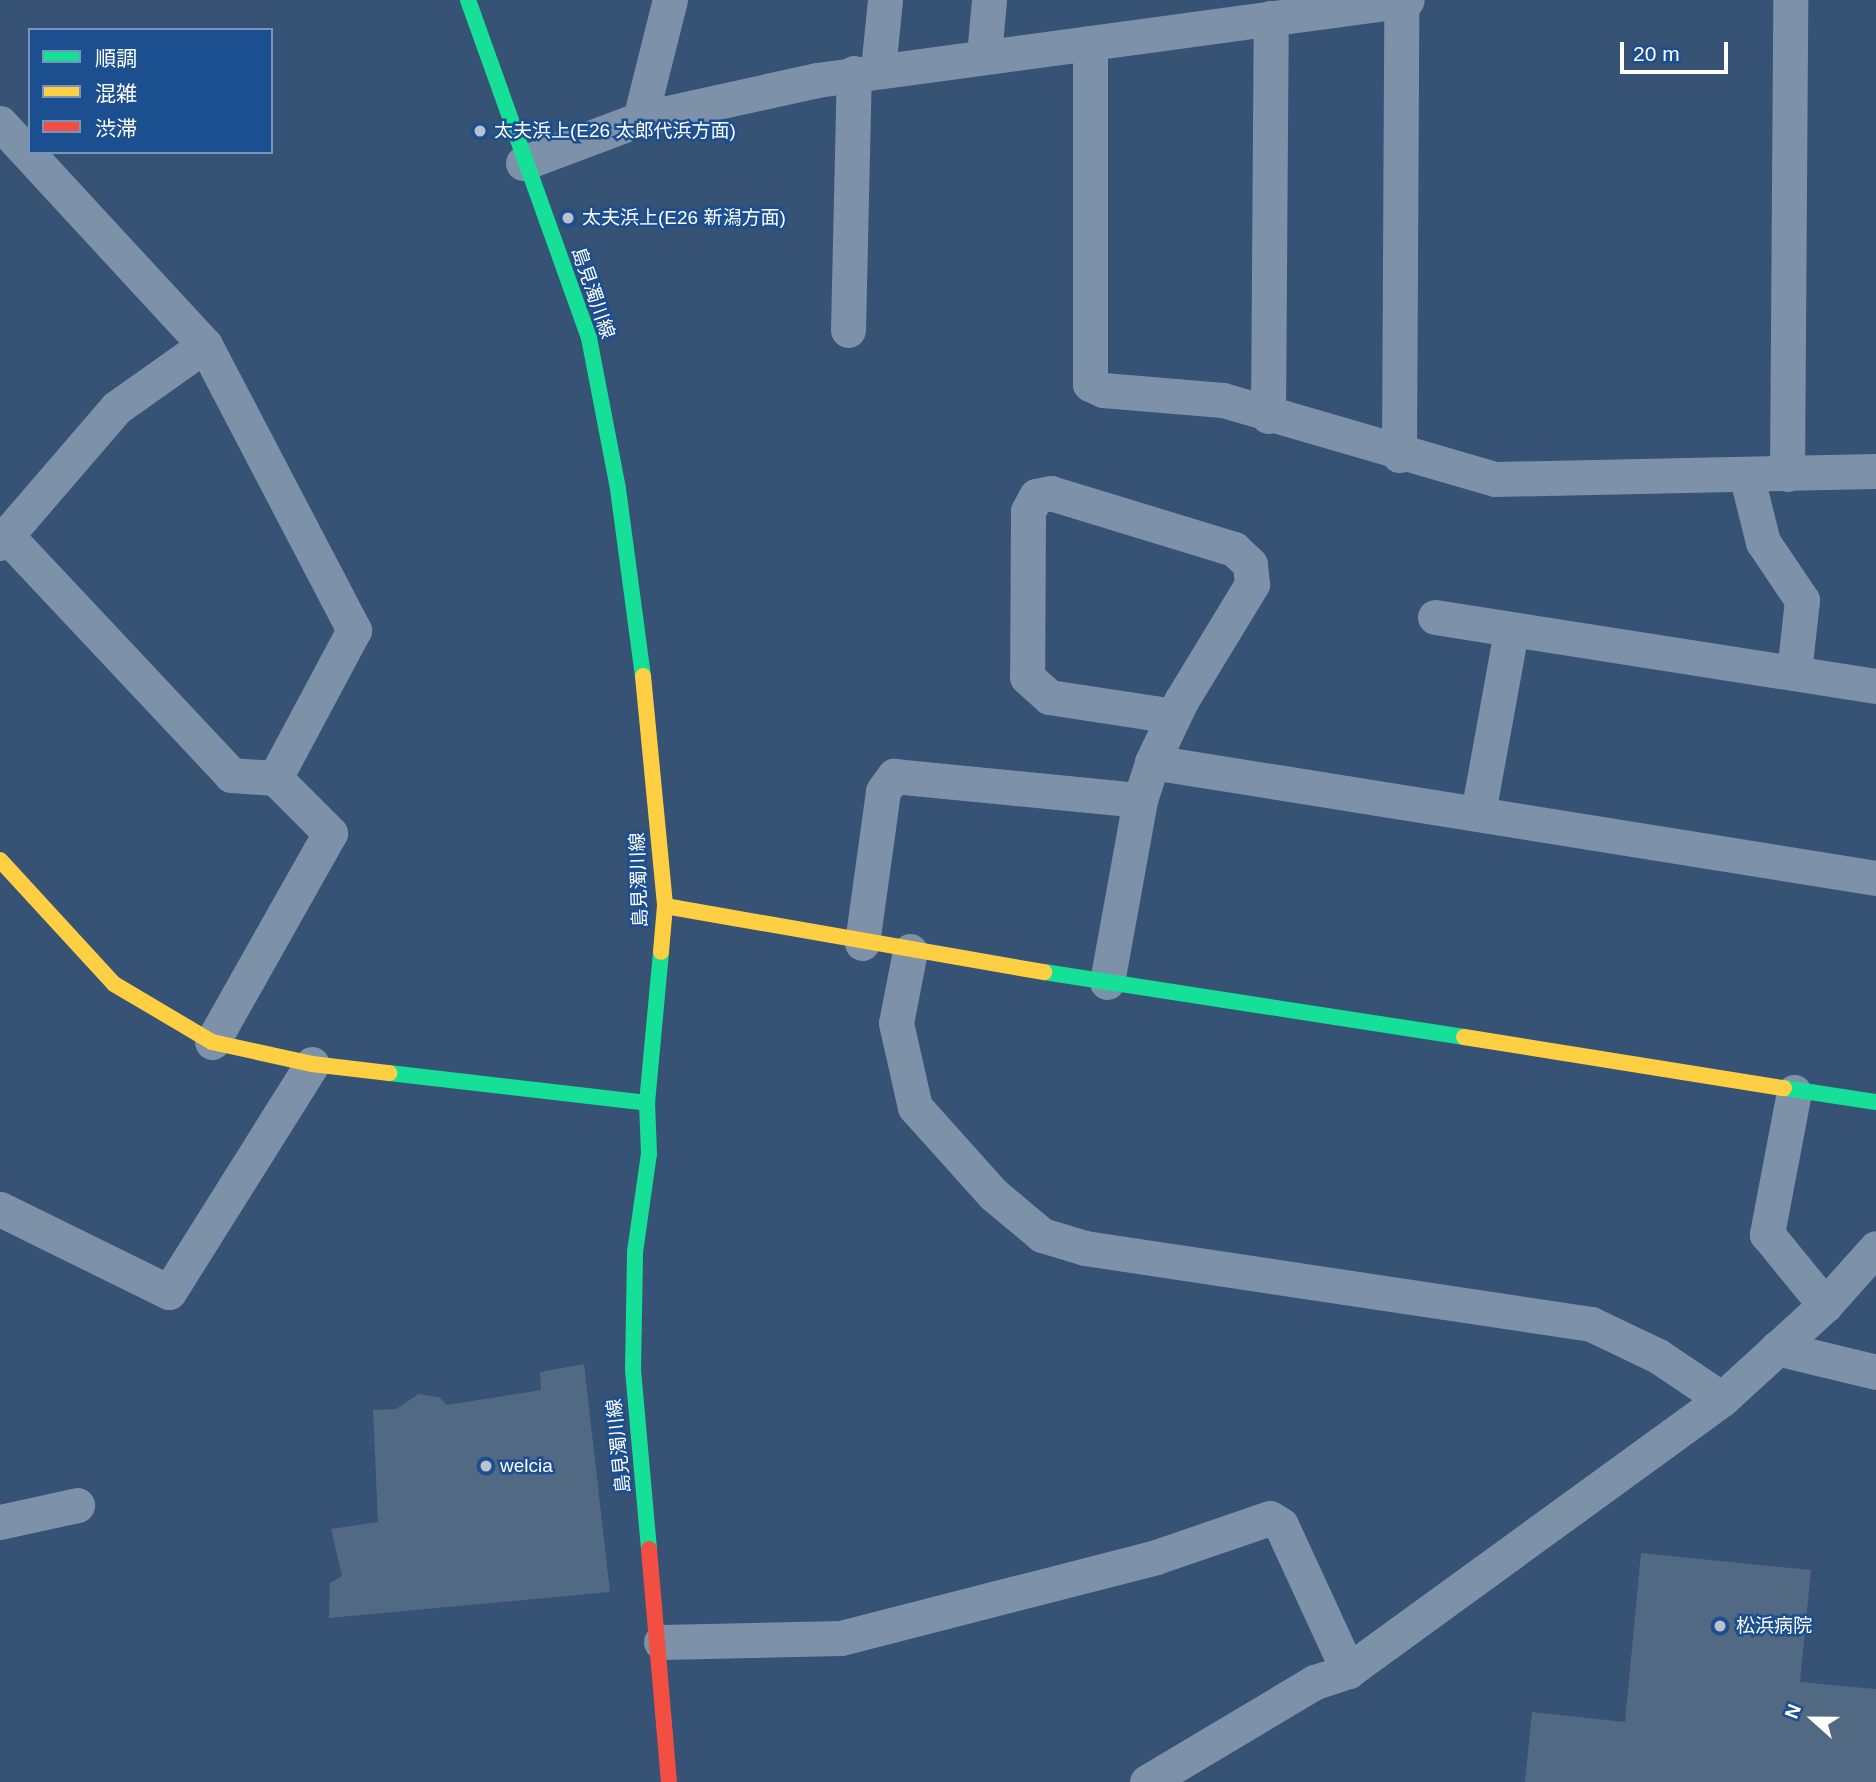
<!DOCTYPE html>
<meta charset="utf-8">
<style>
body{margin:0}
#map{position:relative;width:1876px;height:1782px;overflow:hidden;background:#365274;font-family:Arial,"Noto Sans JP",sans-serif}
div>[style]{position:absolute}
.building>*{inset:0;background:#526984}
.street>*{height:35px;margin:-17.5px;padding:0 17.5px;transform-origin:17.5px;border-radius:17.5px;background:#7d92a8}
.fast>*{height:16px;margin:-8px;padding:0 8px;transform-origin:8px;border-radius:8px;background:#16e098}
.slow>*{height:16px;margin:-8px;padding:0 8px;transform-origin:8px;border-radius:8px;background:#ffcf43}
.jam>*{height:16px;margin:-8px;padding:0 8px;transform-origin:8px;border-radius:8px;background:#f24e42}
.dots>*{width:19px;height:19px;translate:-50% -50%;box-sizing:border-box;border:4px solid #1b4f8f;border-radius:50%}
span{translate:-50% -50%;white-space:nowrap;text-align:center;line-height:1.15;-webkit-text-stroke:5px #1b4f8f;paint-order:stroke}
.poi-label{font-size:19px;color:#fff}
.left{translate:0 -50%;text-align:left}
.street-label{font-size:19px;color:#fff}
.legend{position:absolute;left:28px;top:28px;width:245px;height:126px;box-sizing:border-box;background:#1b4f8f;border:2px solid #7695bc;margin:0;padding:9px 12px;list-style:none;font-size:21px;color:#fff}
.legend li{display:flex;align-items:center;gap:14px;height:35px}
.legend b{width:35px;border:2px solid #7695bc}
.north{position:absolute;left:1778px;top:1684px;width:70px;height:70px;-webkit-text-stroke:5px #1b4f8f;paint-order:stroke;rotate:291deg;font-size:19px;font-weight:700;line-height:28px;text-align:center;color:#fff}
.north::after{content:'';display:block;margin:auto;width:24px;height:32px;background:#fff;clip-path:polygon(50% 0,100% 100%,50% 72%,0 100%)}
.scale{position:absolute;left:1620px;top:42px;width:108px;height:32px;box-sizing:border-box;border:4px solid #fff;border-top:0;padding-left:9px;font-size:21px;line-height:24px;white-space:nowrap;color:#fff;-webkit-text-stroke:5px #1b4f8f;paint-order:stroke}
</style>
<div id="map">
<div class="building">
<div style="clip-path:polygon(584px 1364px,610px 1592px,329px 1618px,330px 1583px,342px 1576px,331px 1529px,378px 1522px,373px 1410px,396px 1409px,419px 1394px,439px 1397px,447px 1405px,541px 1390px,540px 1372px)"></div>
<div style="clip-path:polygon(1641px 1553px,1811px 1570px,1800px 1682px,1876px 1689px,1876px 1782px,1525px 1782px,1532px 1712px,1625px 1722px)"></div>
</div>
<div class="street">
<div style="left:1090px;top:43px;width:341px;rotate:90deg"></div>
<div style="left:1090px;top:384px;width:14px;rotate:25deg"></div>
<div style="left:1103px;top:390px;width:120px;rotate:4.8deg"></div>
<div style="left:1223px;top:400px;width:283px;rotate:16.2deg"></div>
<div style="left:1495px;top:479px;width:381px;rotate:-1.2deg"></div>
<div style="left:984px;top:55px;width:55px;rotate:-84.8deg"></div>
<div style="left:878px;top:69px;width:69px;rotate:-84.2deg"></div>
<div style="left:640px;top:119px;width:123px;rotate:-75.9deg"></div>
<div style="left:0;top:123px;width:302px;rotate:47.3deg"></div>
<div style="left:205px;top:345px;width:322px;rotate:62.4deg"></div>
<div style="left:354px;top:630px;width:168px;rotate:118.1deg"></div>
<div style="left:275px;top:778px;width:78px;rotate:45deg"></div>
<div style="left:330px;top:833px;width:240px;rotate:119.4deg"></div>
<div style="left:523px;top:163px;width:125px;rotate:-20.6deg"></div>
<div style="left:640px;top:119px;width:181px;rotate:-12.4deg"></div>
<div style="left:817px;top:80px;width:595px;rotate:-7.72deg"></div>
<div style="left:848px;top:330px;width:257px;rotate:-88.7deg"></div>
<div style="left:1268px;top:416px;width:398px;rotate:-89.6deg"></div>
<div style="left:1399px;top:455px;width:454px;rotate:-89.7deg"></div>
<div style="left:1746px;top:474px;width:70px;rotate:76deg"></div>
<div style="left:1763px;top:542px;width:70px;rotate:56.1deg"></div>
<div style="left:1802px;top:600px;width:73px;rotate:96.3deg"></div>
<div style="left:1787px;top:474px;width:474px;rotate:-89.6deg"></div>
<div style="left:6px;top:535px;width:329px;rotate:46.8deg"></div>
<div style="left:231px;top:775px;width:44px;rotate:3.9deg"></div>
<div style="left:0;top:543px;width:178px;rotate:-49.3deg"></div>
<div style="left:116px;top:408px;width:109px;rotate:-35.3deg"></div>
<div style="left:1435px;top:617px;width:446px;rotate:8.9deg"></div>
<div style="left:1152px;top:762px;width:68px;rotate:-64.6deg"></div>
<div style="left:1181px;top:701px;width:137px;rotate:-58.7deg"></div>
<div style="left:1252px;top:584px;width:20px;rotate:-96deg"></div>
<div style="left:1250px;top:564px;width:22px;rotate:-137deg"></div>
<div style="left:1234px;top:549px;width:191px;rotate:-163deg"></div>
<div style="left:1051px;top:493px;width:15px;rotate:169deg"></div>
<div style="left:1036px;top:496px;width:17px;rotate:118deg"></div>
<div style="left:1028px;top:511px;width:166px;rotate:90.3deg"></div>
<div style="left:1027px;top:677px;width:30px;rotate:42deg"></div>
<div style="left:1049px;top:697px;width:125px;rotate:8.7deg"></div>
<div style="left:1478px;top:813px;width:185px;rotate:-79.7deg"></div>
<div style="left:862px;top:943px;width:153px;rotate:-82.1deg"></div>
<div style="left:883px;top:791px;width:19px;rotate:-54deg"></div>
<div style="left:894px;top:776px;width:247px;rotate:5.6deg"></div>
<div style="left:910px;top:951px;width:73px;rotate:101deg"></div>
<div style="left:896px;top:1023px;width:86px;rotate:77.3deg"></div>
<div style="left:915px;top:1107px;width:117px;rotate:48.1deg"></div>
<div style="left:993px;top:1194px;width:64px;rotate:39.9deg"></div>
<div style="left:1042px;top:1235px;width:45px;rotate:16.8deg"></div>
<div style="left:1085px;top:1248px;width:512px;rotate:8.54deg"></div>
<div style="left:1591px;top:1324px;width:74px;rotate:25.5deg"></div>
<div style="left:1658px;top:1356px;width:77px;rotate:33.9deg"></div>
<div style="left:1107px;top:982px;width:185px;rotate:-79.7deg"></div>
<div style="left:1140px;top:800px;width:40px;rotate:-72deg"></div>
<div style="left:1152px;top:762px;width:733px;rotate:9.1deg"></div>
<div style="left:1794px;top:1092px;width:145px;rotate:100.8deg"></div>
<div style="left:1767px;top:1234px;width:92px;rotate:50.8deg"></div>
<div style="left:0;top:1209px;width:188px;rotate:26.2deg"></div>
<div style="left:169px;top:1292px;width:269px;rotate:-57.9deg"></div>
<div style="left:1777px;top:1348px;width:102px;rotate:13.6deg"></div>
<div style="left:0;top:1522px;width:79px;rotate:-12.4deg"></div>
<div style="left:661px;top:1642px;width:180px;rotate:-1.3deg"></div>
<div style="left:841px;top:1638px;width:325px;rotate:-14.4deg"></div>
<div style="left:1156px;top:1557px;width:120px;rotate:-18.9deg"></div>
<div style="left:1270px;top:1518px;width:13px;rotate:32deg"></div>
<div style="left:1281px;top:1525px;width:161px;rotate:65.3deg"></div>
<div style="left:1147px;top:1782px;width:196px;rotate:-30.8deg"></div>
<div style="left:1315px;top:1682px;width:35px;rotate:-18deg"></div>
<div style="left:1348px;top:1671px;width:462px;rotate:-36deg"></div>
<div style="left:1722px;top:1399px;width:139px;rotate:-42.4deg"></div>
<div style="left:1825px;top:1305px;width:76px;rotate:-48.2deg"></div>
</div>
<div class="fast">
<div style="left:468px;top:0;width:359px;rotate:70.3deg"></div>
<div style="left:589px;top:338px;width:154px;rotate:79.1deg"></div>
<div style="left:618px;top:489px;width:189px;rotate:82.4deg"></div>
<div style="left:1044px;top:972px;width:425px;rotate:8.8deg"></div>
<div style="left:389px;top:1073px;width:260px;rotate:6.6deg"></div>
<div style="left:1784px;top:1088px;width:93px;rotate:8.7deg"></div>
<div style="left:649px;top:1549px;width:180px;rotate:-95.1deg"></div>
<div style="left:633px;top:1370px;width:118px;rotate:-89deg"></div>
<div style="left:635px;top:1252px;width:99px;rotate:-81.9deg"></div>
<div style="left:649px;top:1154px;width:51px;rotate:-92.2deg"></div>
<div style="left:647px;top:1103px;width:152px;rotate:-84.7deg"></div>
</div>
<div class="slow">
<div style="left:643px;top:676px;width:231px;rotate:84.5deg"></div>
<div style="left:665px;top:906px;width:46px;rotate:95deg"></div>
<div style="left:0;top:860px;width:168px;rotate:47.4deg"></div>
<div style="left:114px;top:984px;width:114px;rotate:30.6deg"></div>
<div style="left:212px;top:1042px;width:102px;rotate:12.4deg"></div>
<div style="left:312px;top:1064px;width:78px;rotate:6.7deg"></div>
<div style="left:665px;top:906px;width:385px;rotate:9.9deg"></div>
<div style="left:1464px;top:1037px;width:324px;rotate:9.1deg"></div>
</div>
<div class="jam">
<div style="left:649px;top:1549px;width:234px;rotate:85.1deg"></div>
</div>
<div class="dots">
<div style="left:480px;top:131px;background:#b9c2ce"></div>
<div style="left:568px;top:218px;background:#b9c2ce"></div>
<div style="left:486px;top:1466px;background:#b9c2ce"></div>
<div style="left:1720px;top:1626px;background:#b9c2ce"></div>
</div>
<div class="poi-label">
<span class="left" style="left:494px;top:131px">太夫浜上(E26 太郎代浜方面)</span>
<span class="left" style="left:582px;top:218px">太夫浜上(E26 新潟方面)</span>
<span class="left" style="left:500px;top:1466px">welcia</span>
<span class="left" style="left:1736px;top:1626px">松浜病院</span>
</div>
<div class="street-label">
<span style="left:593px;top:293px;rotate:71deg">島見濁川線</span>
<span style="left:639px;top:880px;rotate:-92deg">島見濁川線</span>
<span style="left:619px;top:1446px;rotate:-96deg">島見濁川線</span>
</div>
<ul class="legend">
<li><b style="height:9px;background:#16e098"></b>順調</li>
<li><b style="height:9px;background:#ffcf43"></b>混雑</li>
<li><b style="height:9px;background:#f24e42"></b>渋滞</li>
</ul>
<div class="north">N</div>
<div class="scale">20 m</div>
</div>
